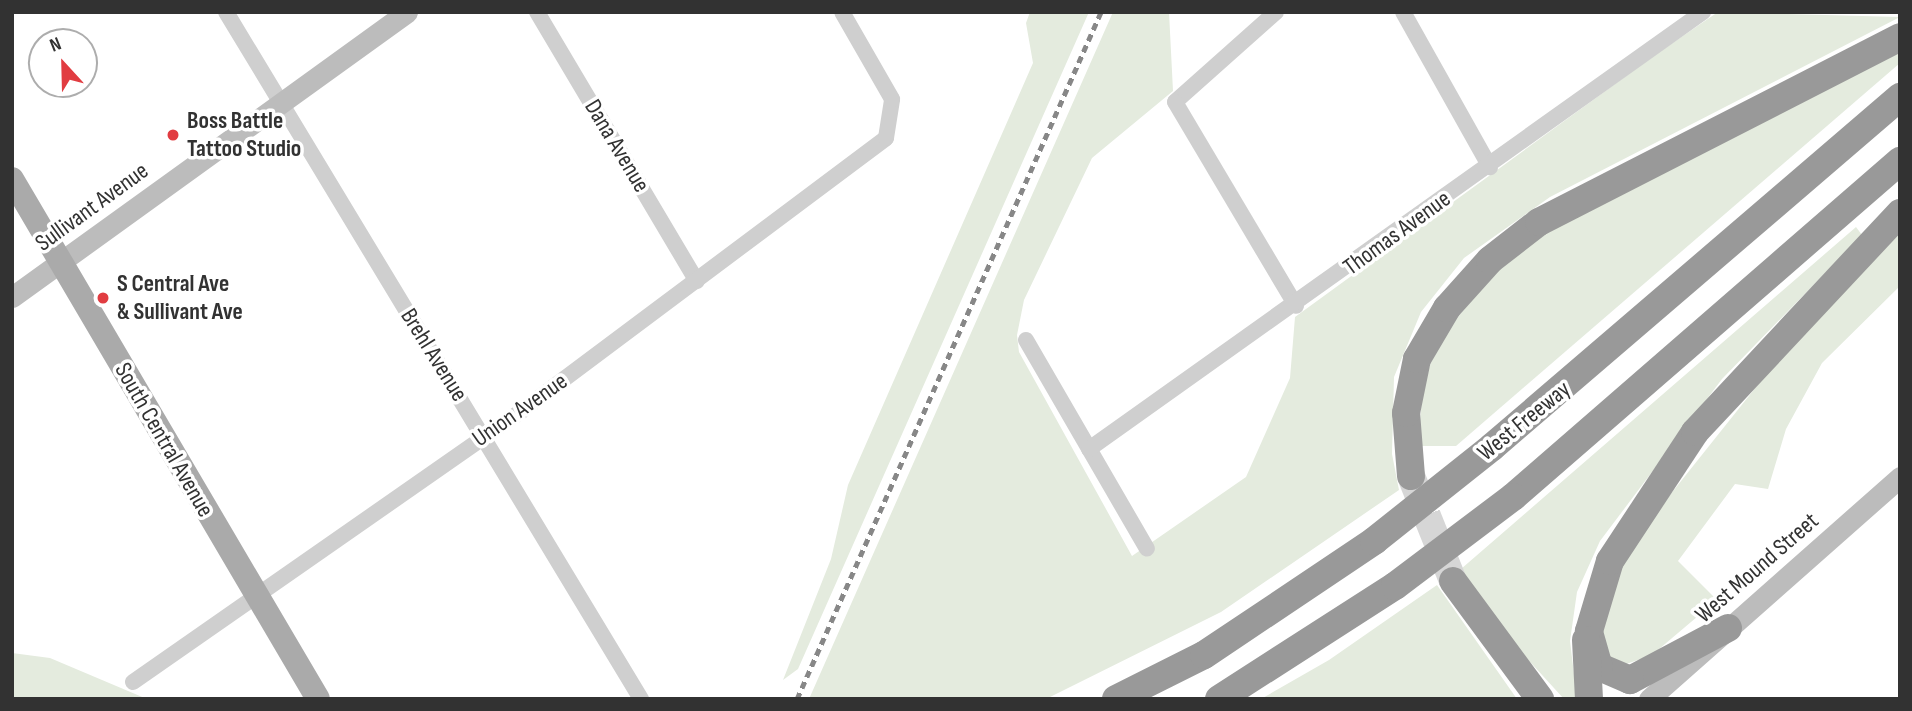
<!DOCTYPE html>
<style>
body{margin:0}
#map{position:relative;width:1912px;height:711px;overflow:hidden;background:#fff;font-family:"Sofia Sans Condensed",sans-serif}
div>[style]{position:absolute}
.green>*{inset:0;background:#e4ebde}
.highway-tunnel>*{height:28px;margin-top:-14px;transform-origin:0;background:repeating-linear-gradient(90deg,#d6d6d6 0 28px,transparent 0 42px)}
.street>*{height:16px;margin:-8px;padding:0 8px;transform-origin:8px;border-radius:8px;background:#cfcfcf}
.secondary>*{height:21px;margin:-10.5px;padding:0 10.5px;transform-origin:10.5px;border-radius:10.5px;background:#bcbcbc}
.primary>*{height:24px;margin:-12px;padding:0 12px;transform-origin:12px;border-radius:12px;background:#aaa}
.highway>*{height:28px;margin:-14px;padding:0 14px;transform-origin:14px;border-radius:14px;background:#999}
.rail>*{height:5px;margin-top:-2.5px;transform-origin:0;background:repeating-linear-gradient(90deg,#878787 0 7px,transparent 0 12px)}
.highway-bridge>*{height:28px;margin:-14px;padding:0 14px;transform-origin:14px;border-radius:14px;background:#999}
.dots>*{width:19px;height:19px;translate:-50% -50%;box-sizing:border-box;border:4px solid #fff;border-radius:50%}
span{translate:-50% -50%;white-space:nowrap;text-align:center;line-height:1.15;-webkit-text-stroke:7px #fff;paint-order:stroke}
.poi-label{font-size:24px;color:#323232;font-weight:700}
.left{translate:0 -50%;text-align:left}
.street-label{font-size:24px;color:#323232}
.frame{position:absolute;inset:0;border:14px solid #323232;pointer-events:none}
.north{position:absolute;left:28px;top:28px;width:70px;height:70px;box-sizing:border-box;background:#fff;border:2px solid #adadad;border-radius:50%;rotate:338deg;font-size:19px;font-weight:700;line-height:28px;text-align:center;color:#323232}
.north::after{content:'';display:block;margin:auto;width:24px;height:32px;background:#e13c41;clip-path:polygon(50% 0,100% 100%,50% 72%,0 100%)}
</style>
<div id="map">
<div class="green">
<div style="clip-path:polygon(1030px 12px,1089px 12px,798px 669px,783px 680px,831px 559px,848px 485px,1033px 63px,1026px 23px)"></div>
<div style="clip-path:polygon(1113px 12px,1169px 12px,1173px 91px,1092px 158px,1024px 300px,1017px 335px,1019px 352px,1132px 556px,1246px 477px,1290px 378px,1295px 317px,1655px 55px,1718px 12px,1900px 17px,1550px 197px,1464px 258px,1421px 312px,1394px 377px,1392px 454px,1399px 490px,1221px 612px,1046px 699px,809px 699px)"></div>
<div style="clip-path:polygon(1900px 47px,1900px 63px,1456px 446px,1418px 446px,1423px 383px,1441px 337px,1503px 263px,1557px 223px)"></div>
<div style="clip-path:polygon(1856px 227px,1862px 235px,1722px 379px,1600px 541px,1577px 592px,1570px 641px,1577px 699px,1564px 699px,1512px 642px,1461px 569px)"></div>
<div style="clip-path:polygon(1900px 231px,1900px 286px,1822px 363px,1786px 429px,1768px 489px,1735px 484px,1678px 561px,1717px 600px,1652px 655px,1615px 668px,1600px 634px,1619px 571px,1650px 520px,1772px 367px)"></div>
<div style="clip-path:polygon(1437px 585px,1517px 699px,1261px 699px,1329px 660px)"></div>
<div style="clip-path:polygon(12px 653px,50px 658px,147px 699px,12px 699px)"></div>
</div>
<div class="highway-tunnel">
<div style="left:1411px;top:476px;width:113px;rotate:68.2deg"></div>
</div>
<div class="street">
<div style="left:226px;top:12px;width:803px;rotate:58.86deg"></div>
<div style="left:537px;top:12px;width:313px;rotate:59.3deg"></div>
<div style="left:1276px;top:12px;width:135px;rotate:138.3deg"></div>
<div style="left:1175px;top:102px;width:237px;rotate:59.3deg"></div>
<div style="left:1403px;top:12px;width:178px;rotate:60.7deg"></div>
<div style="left:1026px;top:340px;width:241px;rotate:59.9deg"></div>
<div style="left:1089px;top:449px;width:754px;rotate:-35.44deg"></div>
<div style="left:133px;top:682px;width:477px;rotate:-34.9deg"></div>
<div style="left:524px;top:409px;width:452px;rotate:-36.8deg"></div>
<div style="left:886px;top:138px;width:39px;rotate:-81deg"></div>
<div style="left:892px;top:99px;width:100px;rotate:-119.9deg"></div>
</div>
<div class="secondary">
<div style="left:12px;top:297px;width:487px;rotate:-35.8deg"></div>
<div style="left:1649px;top:699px;width:335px;rotate:-41.5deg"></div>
</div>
<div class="primary">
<div style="left:12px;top:179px;width:603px;rotate:59.52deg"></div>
</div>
<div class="highway">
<div style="left:1492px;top:447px;width:538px;rotate:-40.62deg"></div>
<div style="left:1411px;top:476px;width:63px;rotate:-94.5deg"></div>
<div style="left:1406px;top:413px;width:55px;rotate:-78.5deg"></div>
<div style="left:1417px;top:359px;width:59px;rotate:-59.5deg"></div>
<div style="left:1447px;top:308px;width:64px;rotate:-48.1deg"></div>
<div style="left:1490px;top:260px;width:62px;rotate:-37.8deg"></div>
<div style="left:1539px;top:222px;width:406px;rotate:-27.1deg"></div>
<div style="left:1513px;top:497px;width:513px;rotate:-40.97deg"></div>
<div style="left:1453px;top:581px;width:147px;rotate:53.6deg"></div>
<div style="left:1728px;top:628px;width:111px;rotate:152deg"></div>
<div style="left:1630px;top:680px;width:34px;rotate:-157deg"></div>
<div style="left:1599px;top:667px;width:37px;rotate:-106deg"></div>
<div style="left:1589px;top:631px;width:73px;rotate:-73.3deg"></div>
<div style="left:1610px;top:561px;width:154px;rotate:-56.6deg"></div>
<div style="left:1695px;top:432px;width:300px;rotate:-46.9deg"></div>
<div style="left:1586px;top:640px;width:59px;rotate:87.1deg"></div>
<div style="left:1116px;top:699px;width:98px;rotate:-26.6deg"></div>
<div style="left:1204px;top:655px;width:205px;rotate:-33.8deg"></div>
<div style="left:1219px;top:699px;width:209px;rotate:-32.7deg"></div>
</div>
<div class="rail">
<div style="left:797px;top:699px;width:751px;rotate:-66.13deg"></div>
</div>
<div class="highway-bridge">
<div style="left:1374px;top:541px;width:151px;rotate:-38.5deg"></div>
<div style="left:1395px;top:586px;width:148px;rotate:-37deg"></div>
</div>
<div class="dots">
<div style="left:173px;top:135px;background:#e13c41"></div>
<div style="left:103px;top:298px;background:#e13c41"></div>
</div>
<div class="poi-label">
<span class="left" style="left:187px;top:135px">Boss Battle<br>Tattoo Studio</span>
<span class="left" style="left:117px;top:298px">S Central Ave<br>&amp; Sullivant Ave</span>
</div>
<div class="street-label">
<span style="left:617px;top:146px;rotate:59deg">Dana Avenue</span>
<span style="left:92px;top:207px;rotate:-36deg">Sullivant Avenue</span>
<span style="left:1397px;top:233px;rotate:-36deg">Thomas Avenue</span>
<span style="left:434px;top:355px;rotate:58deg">Brehl Avenue</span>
<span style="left:520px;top:410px;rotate:-35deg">Union Avenue</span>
<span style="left:1524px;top:421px;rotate:-39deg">West Freeway</span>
<span style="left:164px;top:440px;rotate:60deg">South Central Avenue</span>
<span style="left:1757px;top:568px;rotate:-41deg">West Mound Street</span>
</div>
<div class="frame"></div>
<div class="north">N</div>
</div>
